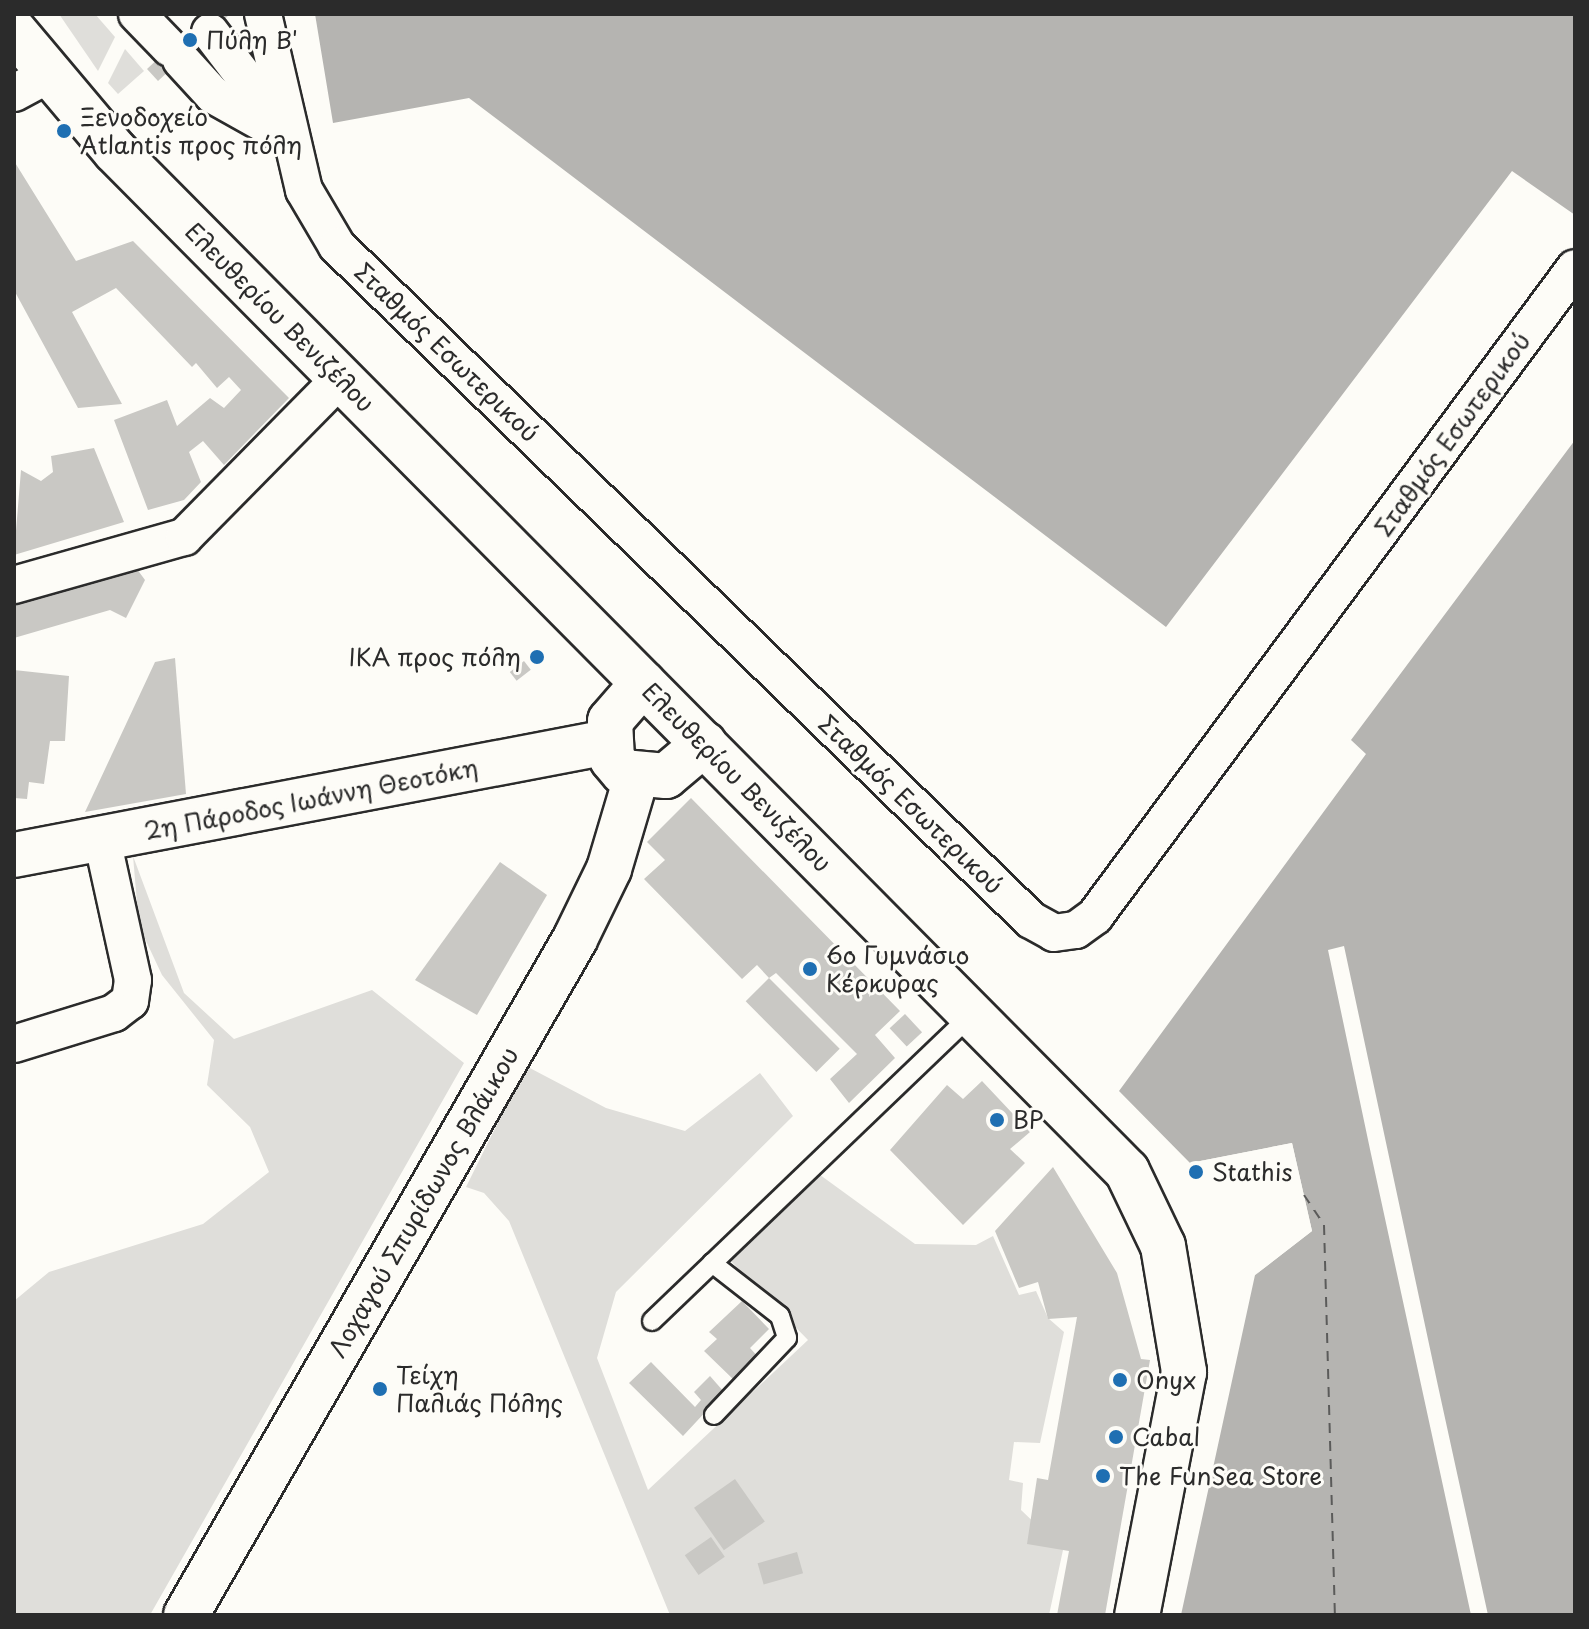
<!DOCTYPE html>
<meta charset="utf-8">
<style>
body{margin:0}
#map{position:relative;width:1589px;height:1629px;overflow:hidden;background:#fdfcf7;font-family:"Playpen Sans",sans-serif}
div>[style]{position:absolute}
.green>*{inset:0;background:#dfdeda}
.water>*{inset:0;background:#b5b4b1}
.pier>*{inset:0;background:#fdfcf7}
.ferry>*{height:2px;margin-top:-1px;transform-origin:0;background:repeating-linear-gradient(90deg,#5b5b5a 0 10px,transparent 0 18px)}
.building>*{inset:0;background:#c9c8c4;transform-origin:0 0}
.roads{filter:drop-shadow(2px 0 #2b2b2b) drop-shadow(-2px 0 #2b2b2b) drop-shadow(0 2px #2b2b2b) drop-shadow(0 -2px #2b2b2b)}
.lane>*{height:18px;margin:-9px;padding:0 9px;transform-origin:9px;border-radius:9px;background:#fdfcf7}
.street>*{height:36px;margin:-18px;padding:0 18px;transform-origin:18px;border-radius:18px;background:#fdfcf7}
.secondary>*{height:44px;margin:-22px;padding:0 22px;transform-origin:22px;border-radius:22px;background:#fdfcf7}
.dots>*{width:22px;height:22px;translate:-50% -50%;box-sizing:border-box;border:4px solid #fdfcf7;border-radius:50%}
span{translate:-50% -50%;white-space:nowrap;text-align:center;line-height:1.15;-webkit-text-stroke:6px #fdfcf7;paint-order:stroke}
.poi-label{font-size:24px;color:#2b2b2b}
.left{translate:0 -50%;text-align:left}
.right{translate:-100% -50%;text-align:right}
.street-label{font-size:24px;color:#2b2b2b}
.frame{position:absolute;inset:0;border:16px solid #2b2b2b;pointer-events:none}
</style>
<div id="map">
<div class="green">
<div style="clip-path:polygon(59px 14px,95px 14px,115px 37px,98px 71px)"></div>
<div style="clip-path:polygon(125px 49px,144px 71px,118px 94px,108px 83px)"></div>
<div style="clip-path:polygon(133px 856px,184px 993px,234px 1039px,372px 990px,464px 1063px,150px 1615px,14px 1615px,14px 1301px,49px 1272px,203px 1224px,269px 1172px,250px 1127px,207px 1085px,214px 1040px,162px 975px,139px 926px)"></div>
<div style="clip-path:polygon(526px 1066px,606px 1108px,685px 1131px,760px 1073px,793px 1116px,616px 1292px,597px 1358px,648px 1490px,808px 1340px,728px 1258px,816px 1172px,915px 1244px,976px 1245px,993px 1236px,1019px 1295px,1036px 1291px,1048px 1318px,1064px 1332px,1040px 1443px,1014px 1442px,1009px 1480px,1023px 1483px,1021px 1510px,1063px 1550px,1049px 1615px,670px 1615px,509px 1221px,484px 1193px,466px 1187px)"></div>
</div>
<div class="water">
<div style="clip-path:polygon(315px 14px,1575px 14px,1575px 215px,1512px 171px,1166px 627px,469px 98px,333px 123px)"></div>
<div style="clip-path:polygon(1575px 440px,1575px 1615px,1181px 1615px,1255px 1275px,1312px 1231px,1292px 1143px,1190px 1163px,1119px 1091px,1366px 754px,1351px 740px)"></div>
</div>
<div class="pier">
<div style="clip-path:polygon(1344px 946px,1438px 1386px,1488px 1615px,1471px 1615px,1371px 1154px,1328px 950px)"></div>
<div style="clip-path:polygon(1292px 1143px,1312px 1231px,1250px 1279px,1307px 1230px,1289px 1148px,1190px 1163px)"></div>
</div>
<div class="ferry">
<div style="left:1304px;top:1195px;width:36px;rotate:56deg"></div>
<div style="left:1324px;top:1225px;width:390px;rotate:88.4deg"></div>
</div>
<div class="building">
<div style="clip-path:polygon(206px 14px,230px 14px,158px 81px,147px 69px)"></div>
<div style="clip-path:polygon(14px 161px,76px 261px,133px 241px,289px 398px,224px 465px,203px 441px,189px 452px,201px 482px,184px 500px,148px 510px,114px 420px,167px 400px,177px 426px,210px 398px,224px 408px,241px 390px,229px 377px,217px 388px,196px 363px,192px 367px,116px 288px,72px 312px,122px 404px,78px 408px,14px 290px)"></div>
<div style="clip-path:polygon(94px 448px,124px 522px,14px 555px,21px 470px,41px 481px,53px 472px,51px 456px)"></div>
<div style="clip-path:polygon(134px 565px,145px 580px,126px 618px,110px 610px,14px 638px,14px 600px)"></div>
<div style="clip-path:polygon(175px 658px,186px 794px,85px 812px,155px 662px)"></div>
<div style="left:524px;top:661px;width:11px;height:18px;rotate:52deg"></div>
<div style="clip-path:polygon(14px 670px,69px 676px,65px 741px,50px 741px,44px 784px,29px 782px,27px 799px,14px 798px)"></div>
<div style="clip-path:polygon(691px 798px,900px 1011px,875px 1035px,895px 1058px,849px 1103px,830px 1079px,857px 1054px,776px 973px,769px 978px,757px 965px,742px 979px,644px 879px,665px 860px,647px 842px)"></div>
<div style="clip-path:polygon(500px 862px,547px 895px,477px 1015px,415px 980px)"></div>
<div style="left:769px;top:978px;width:100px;height:33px;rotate:45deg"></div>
<div style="left:905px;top:1014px;width:25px;height:21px;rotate:47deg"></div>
<div style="clip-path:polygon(982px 1081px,1030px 1132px,1010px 1149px,1025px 1163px,963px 1225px,890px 1150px,947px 1085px,963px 1099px)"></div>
<div style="clip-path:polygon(1053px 1167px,1117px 1273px,1141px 1359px,1150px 1360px,1105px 1615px,1057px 1615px,1069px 1551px,1027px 1544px,1037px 1478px,1048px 1480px,1077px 1317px,1048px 1319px,1038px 1282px,1019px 1288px,995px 1231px)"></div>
<div style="clip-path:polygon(742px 1301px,769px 1329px,750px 1348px,760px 1359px,735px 1381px,704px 1351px,717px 1339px,709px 1332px)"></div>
<div style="clip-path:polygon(651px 1362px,695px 1407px,701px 1400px,694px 1392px,710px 1376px,724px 1392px,683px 1436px,629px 1383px)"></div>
<div style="left:735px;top:1479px;width:52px;height:50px;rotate:55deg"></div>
<div style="left:711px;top:1537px;width:24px;height:32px;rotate:55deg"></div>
<div style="left:797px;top:1552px;width:22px;height:41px;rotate:74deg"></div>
</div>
<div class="roads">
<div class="lane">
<div style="left:712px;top:1263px;width:86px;rotate:37.9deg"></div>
<div style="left:780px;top:1316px;width:23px;rotate:72deg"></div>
<div style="left:787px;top:1338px;width:106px;rotate:133.5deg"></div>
<div style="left:652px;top:1321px;width:443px;rotate:-43.8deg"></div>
</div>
<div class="street">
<div style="left:137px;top:14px;width:47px;rotate:45.9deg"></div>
<div style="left:263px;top:14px;width:181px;rotate:76.9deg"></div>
<div style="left:304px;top:190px;width:65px;rotate:59.5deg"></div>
<div style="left:337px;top:246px;width:967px;rotate:44.16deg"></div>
<div style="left:1031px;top:920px;width:26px;rotate:29deg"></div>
<div style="left:1054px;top:933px;width:22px;rotate:-8deg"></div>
<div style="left:1076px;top:930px;width:24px;rotate:-36deg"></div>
<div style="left:1095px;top:916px;width:806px;rotate:-53.47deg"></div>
<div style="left:210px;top:32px;width:116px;rotate:52.7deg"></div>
<div style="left:181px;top:60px;width:47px;rotate:47.6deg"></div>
<div style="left:213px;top:95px;width:88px;rotate:29.2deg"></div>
<div style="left:14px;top:93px;width:40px;rotate:-28deg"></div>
<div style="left:14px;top:585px;width:177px;rotate:-15.8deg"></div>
<div style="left:184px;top:537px;width:223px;rotate:-45.4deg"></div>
<div style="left:14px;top:1044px;width:105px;rotate:-17.2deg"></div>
<div style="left:114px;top:1013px;width:20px;rotate:-37deg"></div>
<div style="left:130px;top:1001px;width:21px;rotate:-82deg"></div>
<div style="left:133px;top:980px;width:144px;rotate:-102.4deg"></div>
</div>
<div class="secondary">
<div style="left:14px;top:31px;width:157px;rotate:49.9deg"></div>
<div style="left:115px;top:151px;width:1437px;rotate:45.23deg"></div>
<div style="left:1127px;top:1171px;width:83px;rotate:64.4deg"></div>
<div style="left:1163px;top:1246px;width:128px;rotate:80.5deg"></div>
<div style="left:1184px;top:1372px;width:248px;rotate:100.9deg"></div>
<div style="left:643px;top:683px;width:50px;rotate:131deg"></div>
<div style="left:610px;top:721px;width:38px;rotate:87deg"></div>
<div style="left:612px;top:759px;width:17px;rotate:50deg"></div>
<div style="left:623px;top:772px;width:43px;rotate:5.3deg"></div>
<div style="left:666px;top:776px;width:50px;rotate:-40.1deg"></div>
<div style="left:14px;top:855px;width:605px;rotate:-10.77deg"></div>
<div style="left:186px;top:1615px;width:780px;rotate:-60.08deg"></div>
<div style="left:575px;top:939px;width:78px;rotate:-64.1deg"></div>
<div style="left:609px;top:869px;width:95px;rotate:-73.5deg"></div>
</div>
</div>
<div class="dots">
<div style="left:190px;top:40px;background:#1f6fb2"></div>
<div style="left:64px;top:131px;background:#1f6fb2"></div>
<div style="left:537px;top:657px;background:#1f6fb2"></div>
<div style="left:810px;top:969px;background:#1f6fb2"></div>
<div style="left:997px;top:1120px;background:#1f6fb2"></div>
<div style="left:1196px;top:1172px;background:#1f6fb2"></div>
<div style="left:1120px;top:1380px;background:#1f6fb2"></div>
<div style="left:380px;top:1389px;background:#1f6fb2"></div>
<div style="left:1116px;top:1437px;background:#1f6fb2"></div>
<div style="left:1103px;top:1476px;background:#1f6fb2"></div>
</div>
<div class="poi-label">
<span class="left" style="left:206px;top:40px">Πύλη Β'</span>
<span class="left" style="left:80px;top:131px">Ξενοδοχείο<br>Atlantis προς πόλη</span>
<span class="right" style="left:521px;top:657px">ΙΚΑ προς πόλη</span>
<span class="left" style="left:826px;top:969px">6ο Γυμνάσιο<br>Κέρκυρας</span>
<span class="left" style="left:1013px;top:1120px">BP</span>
<span class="left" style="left:1212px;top:1172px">Stathis</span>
<span class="left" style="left:396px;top:1389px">Τείχη<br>Παλιάς Πόλης</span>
<span class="left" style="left:1136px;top:1380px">Onyx</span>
<span class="left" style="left:1132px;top:1437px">Cabal</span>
<span class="left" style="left:1119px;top:1476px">The FunSea Store</span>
</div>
<div class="street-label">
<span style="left:280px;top:317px;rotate:45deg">Ελευθερίου Βενιζέλου</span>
<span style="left:447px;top:352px;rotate:44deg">Σταθμός Εσωτερικού</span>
<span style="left:1452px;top:434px;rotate:-54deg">Σταθμός Εσωτερικού</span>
<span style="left:737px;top:777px;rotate:45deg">Ελευθερίου Βενιζέλου</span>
<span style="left:311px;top:799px;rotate:-11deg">2η Πάροδος Ιωάννη Θεοτόκη</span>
<span style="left:911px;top:804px;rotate:44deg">Σταθμός Εσωτερικού</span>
<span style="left:423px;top:1202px;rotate:-60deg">Λοχαγού Σπυρίδωνος Βλάικου</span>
</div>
<div class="frame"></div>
</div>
